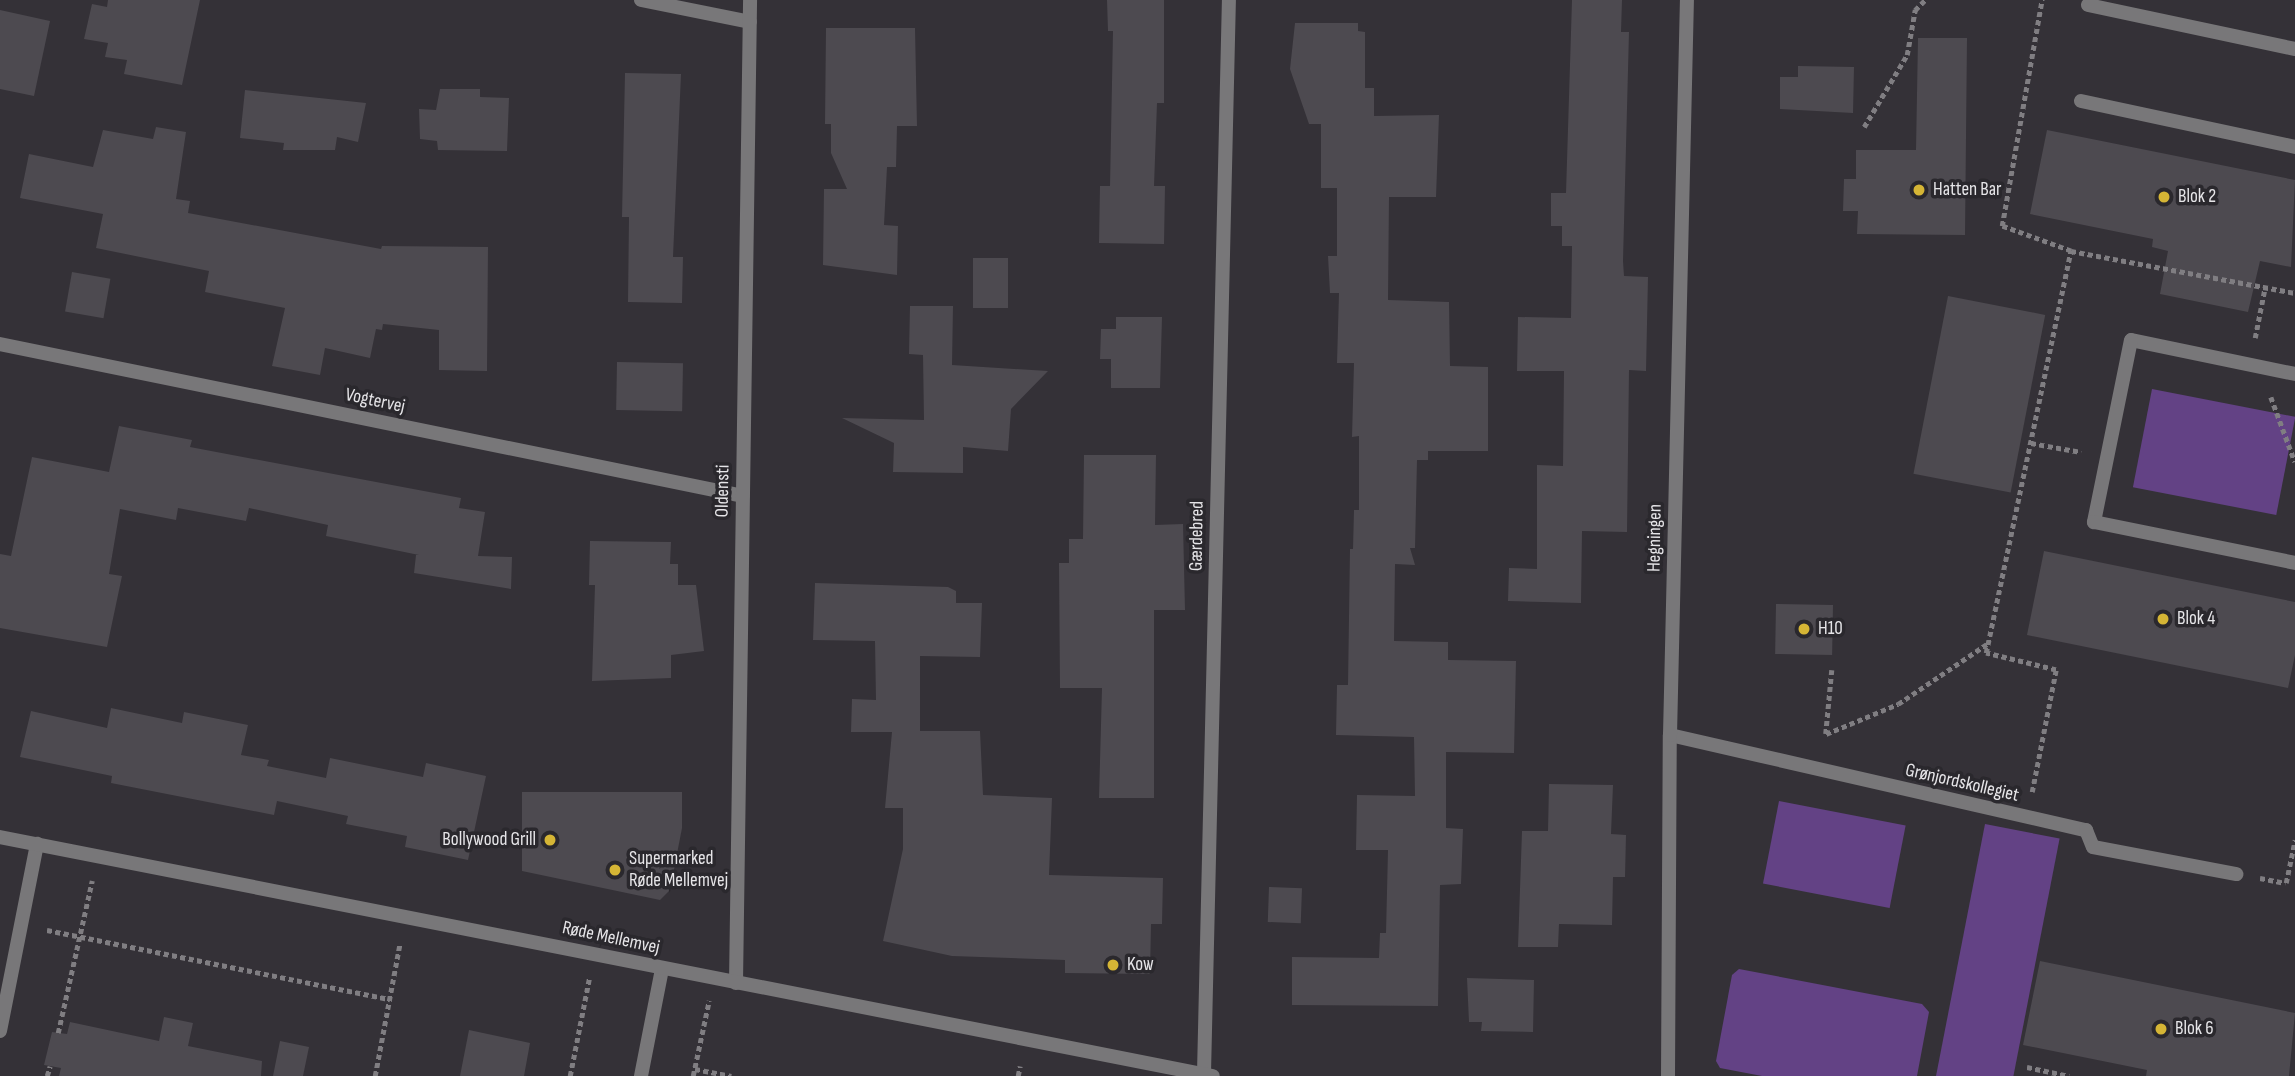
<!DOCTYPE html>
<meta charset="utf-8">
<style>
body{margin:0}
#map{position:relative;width:2295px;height:1076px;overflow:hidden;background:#343137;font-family:"Sofia Sans Condensed",sans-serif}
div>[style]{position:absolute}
.green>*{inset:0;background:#634285;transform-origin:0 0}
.building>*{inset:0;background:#4d4a50;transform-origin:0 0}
.path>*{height:4.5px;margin-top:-2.25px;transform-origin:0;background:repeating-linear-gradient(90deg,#807e82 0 5px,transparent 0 8.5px)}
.service>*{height:14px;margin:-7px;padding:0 7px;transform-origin:7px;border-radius:7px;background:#787779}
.minor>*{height:14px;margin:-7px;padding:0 7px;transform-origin:7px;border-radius:7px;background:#787779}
.tertiary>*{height:14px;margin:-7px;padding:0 7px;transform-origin:7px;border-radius:7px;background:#787779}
.dots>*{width:19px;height:19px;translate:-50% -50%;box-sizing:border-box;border:4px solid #2a282d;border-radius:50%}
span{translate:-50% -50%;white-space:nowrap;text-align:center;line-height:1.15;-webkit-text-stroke:7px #2a282d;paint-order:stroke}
.poi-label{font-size:19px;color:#e6e5e8}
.left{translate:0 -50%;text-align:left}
.right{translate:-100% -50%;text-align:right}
.street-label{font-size:19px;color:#e6e5e8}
</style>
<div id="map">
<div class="green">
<div style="left:2152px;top:389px;width:146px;height:100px;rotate:11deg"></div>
<div style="left:1779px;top:801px;width:129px;height:84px;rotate:11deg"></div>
<div style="left:1985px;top:824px;width:76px;height:257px;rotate:11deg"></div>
<div style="clip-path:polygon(1739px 969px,1922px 1004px,1929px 1012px,1917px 1076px,1762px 1076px,1720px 1068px,1716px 1061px,1732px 975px)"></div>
</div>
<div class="building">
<div style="clip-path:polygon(108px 0,200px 0,182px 85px,124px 74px,127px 60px,105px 57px,108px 43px,84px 39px,92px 4px,107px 7px)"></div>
<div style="clip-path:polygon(1107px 0,1164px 0,1164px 103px,1157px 103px,1154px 186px,1165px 186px,1164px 244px,1099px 243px,1100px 186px,1110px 186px,1113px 31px,1108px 31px)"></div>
<div style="clip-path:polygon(1572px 0,1622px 0,1621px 32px,1629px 32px,1623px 261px,1624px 276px,1648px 277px,1646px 371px,1629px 370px,1627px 532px,1582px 531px,1581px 603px,1508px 601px,1509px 568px,1537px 569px,1537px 465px,1563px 466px,1564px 371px,1517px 371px,1518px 317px,1571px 318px,1572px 246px,1562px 246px,1562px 226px,1551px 226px,1551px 193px,1566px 193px)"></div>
<div style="clip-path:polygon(0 10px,50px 21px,34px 96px,0 89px)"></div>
<div style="clip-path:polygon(1295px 23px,1358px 23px,1358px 31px,1365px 32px,1365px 88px,1374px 88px,1374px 116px,1439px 115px,1436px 197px,1389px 197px,1388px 300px,1449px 302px,1450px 366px,1488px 367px,1488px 451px,1428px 451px,1428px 460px,1417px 460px,1415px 548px,1410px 548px,1415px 565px,1395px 564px,1394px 641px,1448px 642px,1448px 660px,1516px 661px,1514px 753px,1446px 752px,1446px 828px,1463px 829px,1461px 884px,1440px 885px,1438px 1006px,1292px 1005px,1292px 957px,1379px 958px,1380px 933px,1386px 933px,1388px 850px,1356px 850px,1357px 795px,1415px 796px,1414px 737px,1336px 735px,1337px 685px,1348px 685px,1350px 549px,1353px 549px,1354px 510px,1359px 510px,1359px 436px,1352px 437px,1354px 363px,1337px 363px,1339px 293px,1330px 293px,1328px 256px,1337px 256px,1337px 188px,1321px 188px,1321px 124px,1309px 124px,1290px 69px)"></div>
<div style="clip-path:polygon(826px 28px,915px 28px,917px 126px,897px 126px,896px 167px,887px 167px,884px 225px,898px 226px,897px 275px,823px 265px,824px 189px,847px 189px,831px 153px,831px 124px,825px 124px)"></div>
<div style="clip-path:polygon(1918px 38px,1967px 38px,1965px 235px,1857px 234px,1858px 211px,1843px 211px,1844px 179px,1856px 179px,1856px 150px,1916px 150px)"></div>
<div style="clip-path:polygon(1798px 66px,1854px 67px,1853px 113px,1780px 109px,1780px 77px,1798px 77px)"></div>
<div style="clip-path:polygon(625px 73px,681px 74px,673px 257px,683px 257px,682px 303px,628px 302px,629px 217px,622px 217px)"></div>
<div style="clip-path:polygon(440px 89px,480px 89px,480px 97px,509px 98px,507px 151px,438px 150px,437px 141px,420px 139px,419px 109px,436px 110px)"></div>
<div style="clip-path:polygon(245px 90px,366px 103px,358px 142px,337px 137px,335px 150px,283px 150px,284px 143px,240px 138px)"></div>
<div style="clip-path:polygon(156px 127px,186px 132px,176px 199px,190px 201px,188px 213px,381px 249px,382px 246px,488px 247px,487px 371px,439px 370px,439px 330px,383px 324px,382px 330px,376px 329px,370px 358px,325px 348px,320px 375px,272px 366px,285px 308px,205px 292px,209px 271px,96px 248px,103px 214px,20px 198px,29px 154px,93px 167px,103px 130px,153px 139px)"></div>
<div style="clip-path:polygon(2047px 130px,2295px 180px,2291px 267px,2260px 261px,2248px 312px,2160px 294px,2168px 251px,2152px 247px,2153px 239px,2030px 214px)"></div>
<div style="left:973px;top:258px;width:35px;height:50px"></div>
<div style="left:72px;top:272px;width:39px;height:40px;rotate:10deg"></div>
<div style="left:1948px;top:296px;width:99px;height:181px;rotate:11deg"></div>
<div style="clip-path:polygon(910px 306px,953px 306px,952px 365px,1048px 371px,1011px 409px,1008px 451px,963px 447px,963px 473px,893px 472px,894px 443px,842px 418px,924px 420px,923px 355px,909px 354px)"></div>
<div style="clip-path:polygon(1116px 317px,1162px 317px,1160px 388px,1111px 388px,1111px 359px,1100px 359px,1101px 329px,1116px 329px)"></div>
<div style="left:617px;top:362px;width:66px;height:48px;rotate:1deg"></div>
<div style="clip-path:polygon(119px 426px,192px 440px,190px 447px,461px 498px,459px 508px,485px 512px,478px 556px,512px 557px,511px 589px,414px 573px,416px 555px,419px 555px,326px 536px,328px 525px,249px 508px,246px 521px,178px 508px,176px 520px,120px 509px,109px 574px,122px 576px,107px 647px,0 628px,0 554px,11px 556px,32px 457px,109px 472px)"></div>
<div style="clip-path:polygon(1084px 455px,1156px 455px,1155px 525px,1183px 524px,1185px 610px,1154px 610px,1154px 798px,1099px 798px,1102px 688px,1060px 688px,1059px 563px,1069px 563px,1069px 539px,1083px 539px)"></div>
<div style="clip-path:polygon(590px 541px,671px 542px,670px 564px,678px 564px,678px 585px,696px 585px,704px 651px,671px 655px,671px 678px,592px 681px,595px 585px,589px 585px)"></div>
<div style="clip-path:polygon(2044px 551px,2295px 602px,2295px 655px,2288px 688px,2027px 635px)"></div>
<div style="clip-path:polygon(815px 583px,948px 587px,956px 591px,956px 603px,982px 603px,980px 657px,920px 656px,920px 731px,980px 731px,983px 795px,1052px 798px,1049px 875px,1163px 878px,1162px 924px,1151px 924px,1150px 974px,1065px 973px,1065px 960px,952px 956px,883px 941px,903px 849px,903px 808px,885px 808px,892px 732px,851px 732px,852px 699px,876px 700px,875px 641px,813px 640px)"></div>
<div style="left:1776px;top:604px;width:57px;height:50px;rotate:1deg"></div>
<div style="clip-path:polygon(111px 708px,182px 723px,184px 712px,248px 725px,241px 755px,269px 760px,267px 766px,326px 778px,330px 758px,423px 777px,426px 763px,486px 776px,468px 860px,405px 847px,407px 836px,346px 824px,348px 816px,277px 801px,274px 815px,111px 783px,112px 776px,20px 757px,31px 711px,107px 728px)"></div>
<div style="clip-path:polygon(1549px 784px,1613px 785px,1611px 834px,1626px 835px,1625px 877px,1613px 877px,1612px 925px,1559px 924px,1558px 947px,1518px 947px,1522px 831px,1548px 831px)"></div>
<div style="clip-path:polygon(522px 792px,682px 792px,682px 828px,670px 890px,660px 900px,522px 871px)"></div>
<div style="left:1269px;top:887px;width:33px;height:35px;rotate:2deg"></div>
<div style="clip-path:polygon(2040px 961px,2295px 1013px,2289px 1076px,2146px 1076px,2147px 1070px,2023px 1045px)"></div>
<div style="clip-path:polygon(1467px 978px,1534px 980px,1533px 1032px,1481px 1031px,1482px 1022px,1469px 1022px)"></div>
<div style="clip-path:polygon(164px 1017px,193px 1023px,188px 1046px,262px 1061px,261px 1076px,59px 1076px,61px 1068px,44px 1065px,52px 1032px,67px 1034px,70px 1022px,159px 1041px)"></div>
<div style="clip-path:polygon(469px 1030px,530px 1043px,524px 1076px,460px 1076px)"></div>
<div style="clip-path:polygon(280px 1041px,309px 1047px,303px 1076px,273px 1076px)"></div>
</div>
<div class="path">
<div style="left:1864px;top:127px;width:84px;rotate:-59.2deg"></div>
<div style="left:1907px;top:55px;width:46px;rotate:-79.9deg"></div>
<div style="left:1915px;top:10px;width:14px;rotate:-45deg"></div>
<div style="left:2071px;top:251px;width:228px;rotate:10.6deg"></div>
<div style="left:2255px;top:338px;width:52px;rotate:-78.9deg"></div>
<div style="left:2271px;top:397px;width:69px;rotate:69.7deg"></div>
<div style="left:2031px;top:443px;width:51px;rotate:10.2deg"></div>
<div style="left:1832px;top:670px;width:64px;rotate:95.4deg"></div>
<div style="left:1826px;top:734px;width:78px;rotate:-22.6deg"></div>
<div style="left:1898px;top:704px;width:107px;rotate:-34deg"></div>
<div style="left:2032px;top:792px;width:124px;rotate:-78.9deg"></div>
<div style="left:2056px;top:670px;width:72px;rotate:-166.3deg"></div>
<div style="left:1986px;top:653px;width:411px;rotate:-78.1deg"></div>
<div style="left:2071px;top:251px;width:73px;rotate:-160.1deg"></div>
<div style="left:2002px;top:226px;width:230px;rotate:-80deg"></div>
<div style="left:2260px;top:878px;width:26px;rotate:11deg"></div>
<div style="left:2286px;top:883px;width:44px;rotate:-78.2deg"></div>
<div style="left:47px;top:930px;width:350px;rotate:11.4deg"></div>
<div style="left:58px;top:1033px;width:156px;rotate:-77.4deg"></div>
<div style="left:2027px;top:1067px;width:43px;rotate:12.1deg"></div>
<div style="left:695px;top:1069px;width:37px;rotate:11deg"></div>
<div style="left:47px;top:1076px;width:10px;rotate:-73deg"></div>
<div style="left:375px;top:1076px;width:135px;rotate:-79.4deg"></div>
<div style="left:570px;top:1076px;width:99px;rotate:-78.9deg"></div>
<div style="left:693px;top:1076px;width:77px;rotate:-78deg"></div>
<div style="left:1018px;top:1076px;width:10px;rotate:-79deg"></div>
</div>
<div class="service">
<div style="left:2088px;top:5px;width:212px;rotate:12deg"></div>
<div style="left:2081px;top:101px;width:219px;rotate:12.1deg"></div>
<div style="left:641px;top:1076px;width:109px;rotate:-78.9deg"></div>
</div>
<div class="minor">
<div style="left:641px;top:0;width:111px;rotate:11.4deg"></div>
<div style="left:0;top:344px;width:758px;rotate:11.56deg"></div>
<div style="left:2295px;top:374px;width:167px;rotate:-168.3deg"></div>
<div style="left:2131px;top:340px;width:186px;rotate:101.5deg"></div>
<div style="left:2094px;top:522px;width:205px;rotate:11.5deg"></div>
<div style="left:1670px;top:735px;width:427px;rotate:12.9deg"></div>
<div style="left:2086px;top:830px;width:18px;rotate:68deg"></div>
<div style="left:2093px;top:847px;width:146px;rotate:10.7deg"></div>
<div style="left:736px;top:983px;width:983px;rotate:-89.18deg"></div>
<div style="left:0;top:1031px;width:191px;rotate:-78.8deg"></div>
<div style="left:1204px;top:1073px;width:1073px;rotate:-88.67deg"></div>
<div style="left:1668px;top:1076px;width:341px;rotate:-89.7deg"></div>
<div style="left:1670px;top:735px;width:735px;rotate:-88.68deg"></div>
</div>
<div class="tertiary">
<div style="left:0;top:837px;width:1236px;rotate:11.15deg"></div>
</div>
<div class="dots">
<div style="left:1919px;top:190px;background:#d5b535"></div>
<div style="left:2164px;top:197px;background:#d5b535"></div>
<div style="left:2163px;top:619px;background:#d5b535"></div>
<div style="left:1804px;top:629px;background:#d5b535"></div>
<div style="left:550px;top:840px;background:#d5b535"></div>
<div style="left:615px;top:870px;background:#d5b535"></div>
<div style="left:1113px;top:965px;background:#d5b535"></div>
<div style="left:2161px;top:1029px;background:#d5b535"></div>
</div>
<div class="poi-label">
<span class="left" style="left:1933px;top:190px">Hatten Bar</span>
<span class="left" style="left:2178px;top:197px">Blok 2</span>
<span class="left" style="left:2177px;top:619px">Blok 4</span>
<span class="left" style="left:1818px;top:629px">H10</span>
<span class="right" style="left:536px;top:840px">Bollywood Grill</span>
<span class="left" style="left:629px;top:870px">Supermarked<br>Røde Mellemvej</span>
<span class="left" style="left:1127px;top:965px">Kow</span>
<span class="left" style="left:2175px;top:1029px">Blok 6</span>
</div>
<div class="street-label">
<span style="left:375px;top:401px;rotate:12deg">Vogtervej</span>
<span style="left:723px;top:491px;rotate:-89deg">Oldensti</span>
<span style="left:1197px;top:536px;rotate:-89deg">Gærdebred</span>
<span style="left:1655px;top:538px;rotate:-89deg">Hegningen</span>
<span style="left:1962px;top:783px;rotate:13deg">Grønjordskollegiet</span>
<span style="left:611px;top:938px;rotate:12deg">Røde Mellemvej</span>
</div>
</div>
